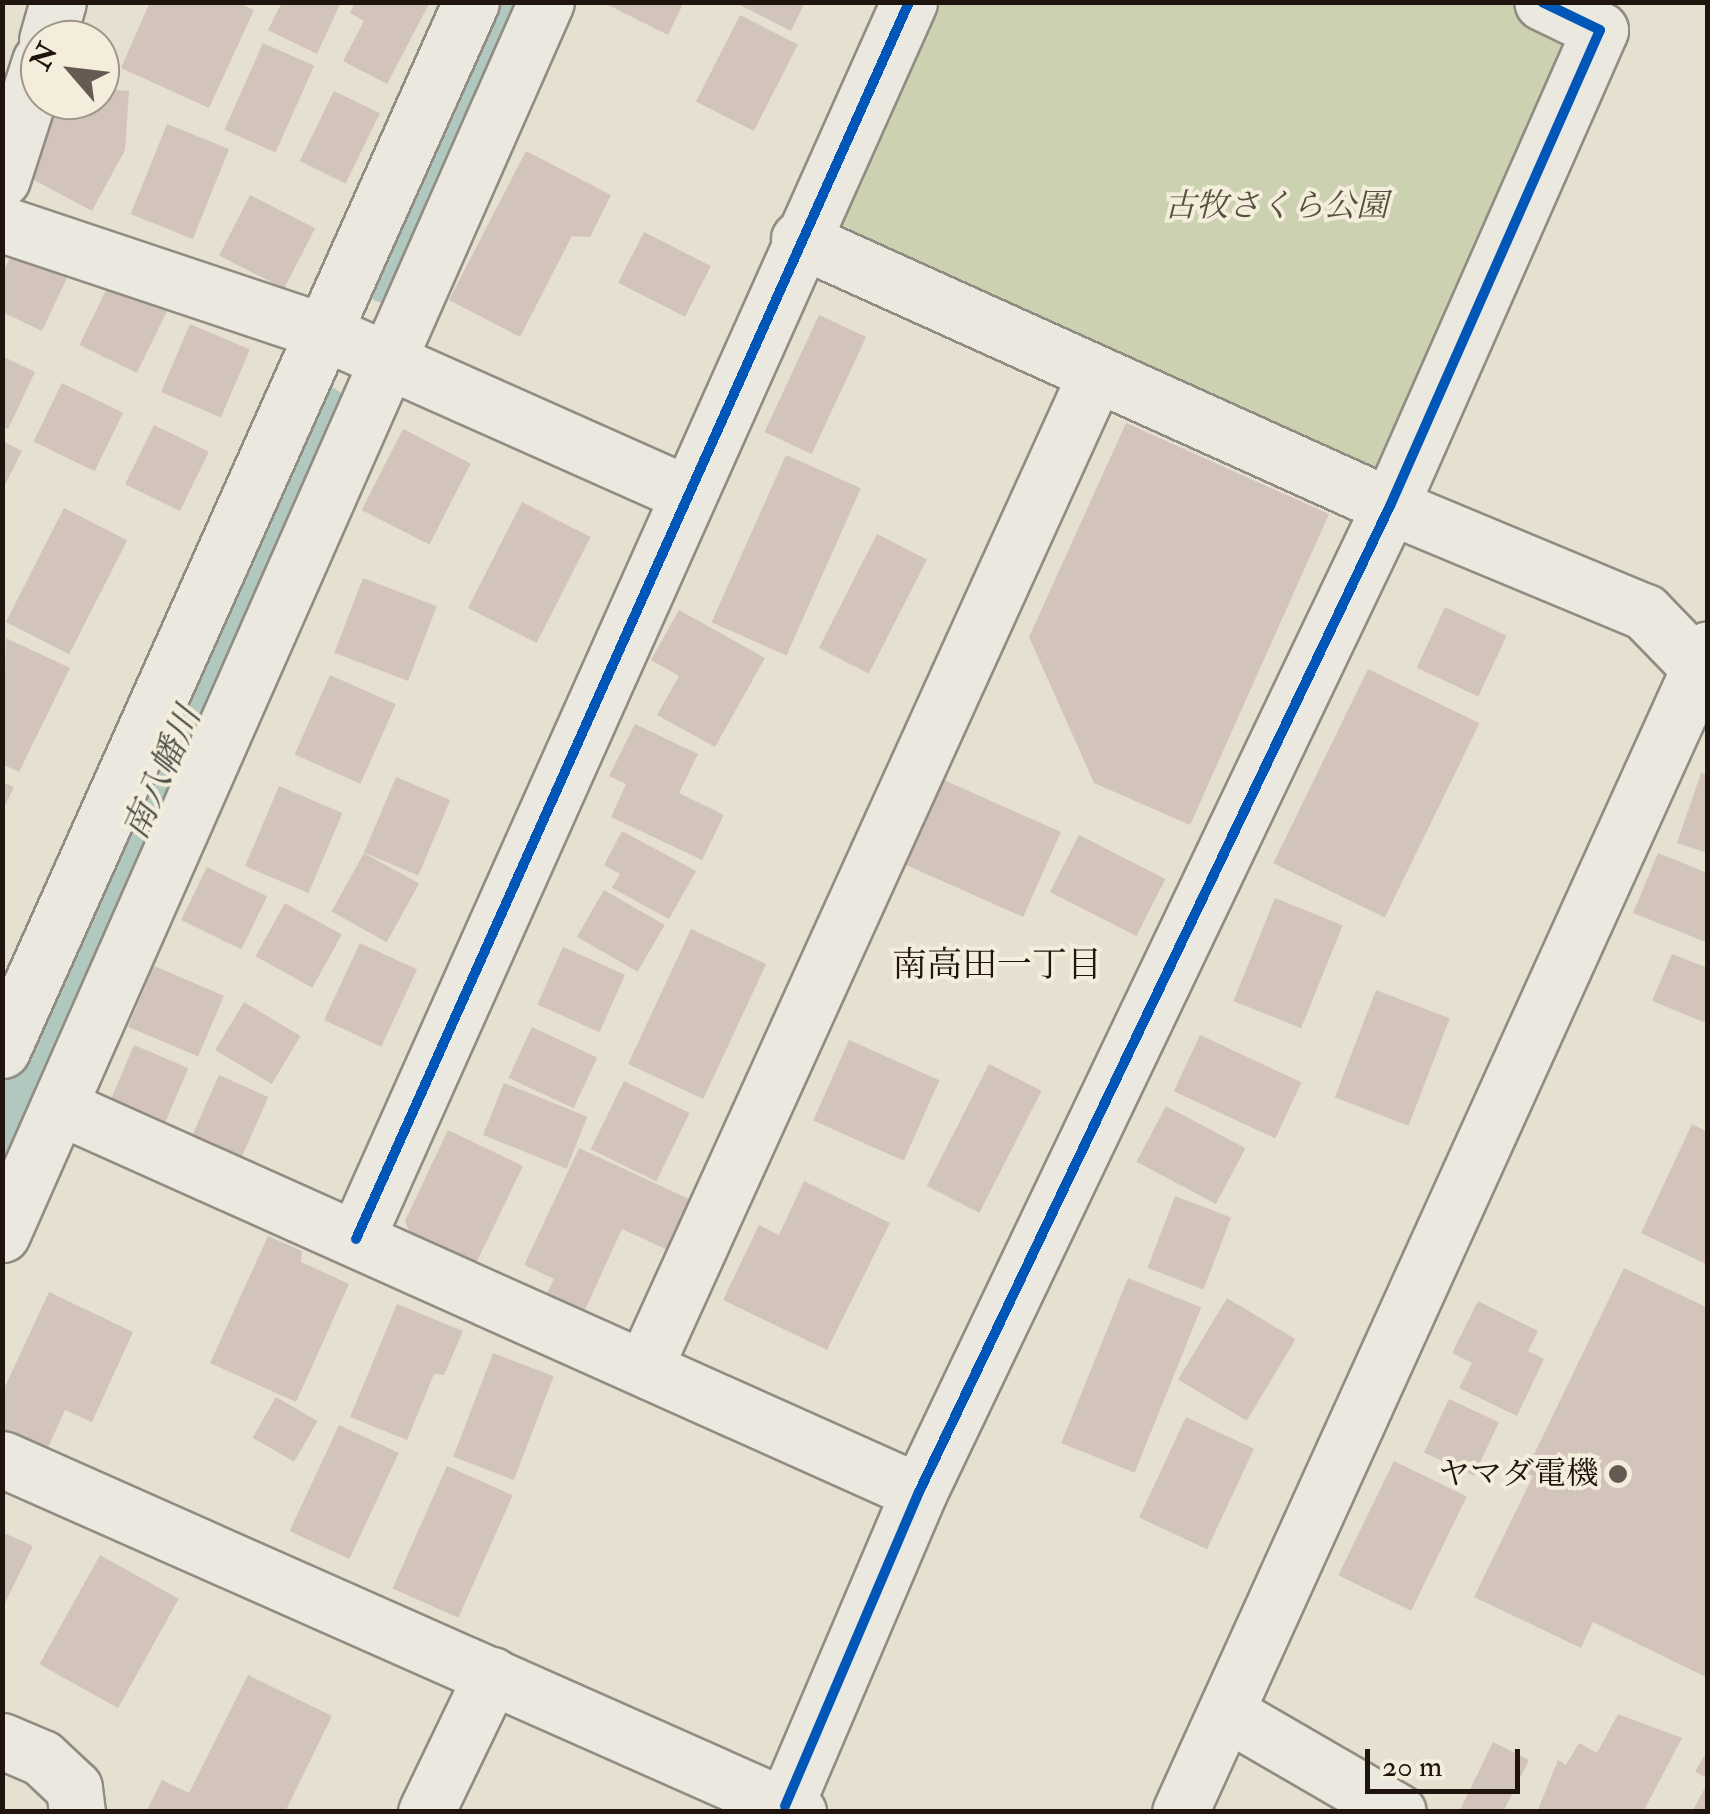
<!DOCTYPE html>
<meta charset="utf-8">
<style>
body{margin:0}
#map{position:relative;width:1710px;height:1814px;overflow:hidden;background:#e6e0d0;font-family:"IM FELL Double Pica","Noto Serif JP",serif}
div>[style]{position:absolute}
.green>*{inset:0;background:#cbd1b1}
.canal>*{height:55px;margin:-27.5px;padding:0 27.5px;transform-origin:27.5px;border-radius:27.5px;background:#b0c8be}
.building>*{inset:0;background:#d3c4bb;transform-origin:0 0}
.roads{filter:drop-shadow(2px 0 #918c82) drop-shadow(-2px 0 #918c82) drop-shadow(0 2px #918c82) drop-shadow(0 -2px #918c82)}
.minor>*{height:55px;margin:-27.5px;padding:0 27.5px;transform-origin:27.5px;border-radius:27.5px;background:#ebe8e0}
.cycleway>*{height:10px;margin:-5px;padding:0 5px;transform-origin:5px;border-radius:5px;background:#0057b8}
.dots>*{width:28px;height:28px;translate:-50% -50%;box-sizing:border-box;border:5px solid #f4eddb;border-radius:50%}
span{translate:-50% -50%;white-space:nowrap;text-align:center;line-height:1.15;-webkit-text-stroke:8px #f4eddb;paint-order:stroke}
.park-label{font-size:32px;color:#54523e;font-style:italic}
.poi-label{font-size:32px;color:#1f140e}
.right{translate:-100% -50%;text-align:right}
.water-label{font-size:35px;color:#4a5049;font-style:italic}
.neighbourhood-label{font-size:35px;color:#1f140e}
.frame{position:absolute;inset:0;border:5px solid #1f140e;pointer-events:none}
.north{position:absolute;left:20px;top:20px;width:100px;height:100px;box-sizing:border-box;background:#f4eddb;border:2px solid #9f9689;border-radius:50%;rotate:298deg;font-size:28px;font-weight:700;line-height:40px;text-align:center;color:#1f140e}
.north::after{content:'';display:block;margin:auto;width:35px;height:45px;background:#655b52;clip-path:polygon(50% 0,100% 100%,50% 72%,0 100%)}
.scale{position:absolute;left:1365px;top:1749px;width:155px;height:45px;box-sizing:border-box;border:5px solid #1f140e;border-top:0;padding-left:12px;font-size:30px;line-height:35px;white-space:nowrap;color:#1f140e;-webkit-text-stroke:8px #f4eddb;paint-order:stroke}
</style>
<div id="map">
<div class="green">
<div style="clip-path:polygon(1538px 2px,1600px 30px,1390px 506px,799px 239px,909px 3px)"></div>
</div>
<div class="canal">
<div style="left:386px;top:275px;width:298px;rotate:-66.3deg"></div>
<div style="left:2px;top:1133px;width:788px;rotate:-66.04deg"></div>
</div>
<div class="building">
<div style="clip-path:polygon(150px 2px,237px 2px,254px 10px,209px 108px,121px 68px)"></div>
<div style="clip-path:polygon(282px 2px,341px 2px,317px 54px,268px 30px)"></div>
<div style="clip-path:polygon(355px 2px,430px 2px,387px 84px,343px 61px,364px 21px,350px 13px)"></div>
<div style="clip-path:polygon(602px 2px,684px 2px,668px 35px)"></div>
<div style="clip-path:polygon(734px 2px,805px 2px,791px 31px)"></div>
<div style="left:740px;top:15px;width:65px;height:97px;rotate:27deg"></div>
<div style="left:263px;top:43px;width:56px;height:95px;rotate:24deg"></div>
<div style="clip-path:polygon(100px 89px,129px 91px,125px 150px,92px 211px,23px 174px,63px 100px,100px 100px)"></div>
<div style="left:334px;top:91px;width:51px;height:78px;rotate:26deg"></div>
<div style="left:167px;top:124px;width:67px;height:97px;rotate:22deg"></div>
<div style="clip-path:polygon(526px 151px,611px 195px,590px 237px,572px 236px,520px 337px,449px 300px)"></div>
<div style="left:250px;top:195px;width:73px;height:68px;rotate:27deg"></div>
<div style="left:644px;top:232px;width:75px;height:57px;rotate:27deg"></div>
<div style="clip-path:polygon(19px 240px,73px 265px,42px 331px,2px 312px,2px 274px)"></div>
<div style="left:110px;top:282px;width:64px;height:70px;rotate:26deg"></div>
<div style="left:819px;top:315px;width:52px;height:129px;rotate:25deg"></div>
<div style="left:190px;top:324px;width:65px;height:74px;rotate:23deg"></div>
<div style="clip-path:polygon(2px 356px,35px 372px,8px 429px,2px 427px)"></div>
<div style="left:62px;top:383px;width:68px;height:65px;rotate:26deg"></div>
<div style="clip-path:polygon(1126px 423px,1329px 514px,1190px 825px,1094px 783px,1029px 637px)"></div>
<div style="left:154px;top:425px;width:61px;height:66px;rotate:26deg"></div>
<div style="left:403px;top:429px;width:76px;height:91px;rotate:27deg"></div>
<div style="clip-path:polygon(2px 441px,22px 451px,2px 491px)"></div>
<div style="left:786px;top:455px;width:82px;height:183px;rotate:24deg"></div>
<div style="left:522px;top:502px;width:77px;height:119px;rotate:27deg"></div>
<div style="left:64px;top:508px;width:71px;height:128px;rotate:27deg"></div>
<div style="left:877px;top:534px;width:56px;height:128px;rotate:27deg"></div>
<div style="left:363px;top:578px;width:79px;height:80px;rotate:21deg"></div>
<div style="left:1445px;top:607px;width:68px;height:67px;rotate:25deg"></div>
<div style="clip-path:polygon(679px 610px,765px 658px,715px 747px,657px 715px,679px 676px,651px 660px)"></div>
<div style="clip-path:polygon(6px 638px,70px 668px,19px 772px,2px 764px)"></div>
<div style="left:1368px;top:669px;width:124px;height:216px;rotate:26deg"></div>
<div style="left:330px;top:675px;width:72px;height:87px;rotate:24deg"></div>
<div style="clip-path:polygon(635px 724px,698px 754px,679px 793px,724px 815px,702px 860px,611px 817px,626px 784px,609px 776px)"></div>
<div style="clip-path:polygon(1701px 773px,1708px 775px,1708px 853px,1677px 843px)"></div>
<div style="left:396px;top:777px;width:59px;height:82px;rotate:23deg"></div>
<div style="left:944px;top:780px;width:128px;height:93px;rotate:24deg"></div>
<div style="clip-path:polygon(2px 782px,14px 787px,2px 812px)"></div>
<div style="left:279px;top:786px;width:69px;height:87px;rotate:23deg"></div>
<div style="clip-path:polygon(622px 831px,696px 871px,669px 919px,612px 888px,620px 874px,604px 865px)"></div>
<div style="left:1079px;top:835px;width:97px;height:64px;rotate:27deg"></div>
<div style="left:364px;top:853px;width:63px;height:67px;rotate:29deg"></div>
<div style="clip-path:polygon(1658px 853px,1708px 873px,1708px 943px,1633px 913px)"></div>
<div style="left:207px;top:867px;width:67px;height:59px;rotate:26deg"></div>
<div style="left:604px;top:890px;width:70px;height:54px;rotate:30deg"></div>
<div style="left:1275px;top:898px;width:73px;height:111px;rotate:22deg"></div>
<div style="left:285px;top:903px;width:65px;height:61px;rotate:29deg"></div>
<div style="left:691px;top:929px;width:83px;height:149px;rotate:25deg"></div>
<div style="left:360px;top:943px;width:63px;height:85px;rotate:25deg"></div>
<div style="left:563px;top:947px;width:68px;height:63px;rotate:24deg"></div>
<div style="clip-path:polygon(1672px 954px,1708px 968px,1708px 1024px,1652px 1001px)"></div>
<div style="left:154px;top:966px;width:76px;height:66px;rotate:23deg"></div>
<div style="left:1376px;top:990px;width:79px;height:115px;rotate:21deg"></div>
<div style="left:244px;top:1002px;width:66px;height:56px;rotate:31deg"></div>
<div style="left:532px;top:1027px;width:72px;height:56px;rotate:25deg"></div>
<div style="left:1200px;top:1035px;width:112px;height:62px;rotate:25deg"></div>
<div style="left:849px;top:1040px;width:99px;height:88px;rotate:24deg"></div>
<div style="left:134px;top:1045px;width:59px;height:71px;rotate:23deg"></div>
<div style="left:989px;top:1064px;width:59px;height:137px;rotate:27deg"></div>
<div style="left:219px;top:1075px;width:54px;height:79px;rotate:24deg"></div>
<div style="left:624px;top:1081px;width:73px;height:76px;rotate:26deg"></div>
<div style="left:504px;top:1083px;width:90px;height:56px;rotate:22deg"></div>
<div style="left:1166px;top:1106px;width:90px;height:63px;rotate:28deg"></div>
<div style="clip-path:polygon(1692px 1124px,1708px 1132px,1708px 1265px,1641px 1233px)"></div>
<div style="clip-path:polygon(448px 1130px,523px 1166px,466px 1284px,420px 1262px,405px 1221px)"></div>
<div style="clip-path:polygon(579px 1148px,702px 1205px,678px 1255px,622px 1229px,584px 1312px,546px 1295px,554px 1279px,524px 1265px)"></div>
<div style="clip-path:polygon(804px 1181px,890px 1223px,827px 1350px,723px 1300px,759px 1225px,779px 1235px)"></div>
<div style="left:1175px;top:1196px;width:60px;height:77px;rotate:21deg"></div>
<div style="clip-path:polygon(268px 1236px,302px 1251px,301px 1262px,349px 1284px,296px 1402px,210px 1363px)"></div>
<div style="clip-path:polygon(1624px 1268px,1708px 1308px,1708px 1678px,1593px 1622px,1581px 1648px,1474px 1597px,1533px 1476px,1525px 1473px)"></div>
<div style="left:1128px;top:1278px;width:79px;height:178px;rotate:22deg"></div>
<div style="clip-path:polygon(49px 1292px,133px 1332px,92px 1422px,65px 1410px,44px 1456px,2px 1437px,2px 1393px)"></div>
<div style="left:1227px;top:1298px;width:80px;height:95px;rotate:31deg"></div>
<div style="clip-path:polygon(1478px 1301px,1538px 1331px,1528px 1351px,1544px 1359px,1517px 1416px,1459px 1388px,1472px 1363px,1452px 1353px)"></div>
<div style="clip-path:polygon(397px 1304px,463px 1331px,444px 1375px,434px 1374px,407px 1440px,350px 1417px)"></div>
<div style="left:493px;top:1353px;width:65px;height:111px;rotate:21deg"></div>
<div style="left:276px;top:1397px;width:48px;height:47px;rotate:30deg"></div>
<div style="left:1449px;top:1399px;width:55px;height:59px;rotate:25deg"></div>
<div style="left:1186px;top:1417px;width:75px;height:111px;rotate:25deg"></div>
<div style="left:339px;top:1425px;width:66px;height:117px;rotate:25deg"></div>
<div style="left:1394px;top:1461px;width:81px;height:127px;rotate:26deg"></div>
<div style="left:447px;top:1466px;width:72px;height:134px;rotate:24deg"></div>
<div style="clip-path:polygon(2px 1532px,33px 1546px,2px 1609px)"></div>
<div style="left:100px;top:1555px;width:90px;height:125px;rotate:29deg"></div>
<div style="clip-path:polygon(248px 1675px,332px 1716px,285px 1812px,146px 1812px,162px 1780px,189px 1793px)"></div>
<div style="clip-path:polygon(1618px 1714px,1682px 1738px,1643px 1812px,1537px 1812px,1558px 1760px,1566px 1765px,1579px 1743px,1597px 1753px)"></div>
<div style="clip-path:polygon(1493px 1742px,1529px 1760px,1503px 1812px,1459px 1812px)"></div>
<div style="clip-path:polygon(1704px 1756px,1708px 1757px,1708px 1778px,1695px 1772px)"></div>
<div style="clip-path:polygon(1708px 1782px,1708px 1812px,1692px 1812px)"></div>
</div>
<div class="roads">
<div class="minor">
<div style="left:47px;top:40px;width:40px;rotate:-74deg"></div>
<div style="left:2px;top:179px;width:124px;rotate:-72.1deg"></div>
<div style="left:2px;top:224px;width:340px;rotate:18.5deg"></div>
<div style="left:324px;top:332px;width:396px;rotate:24deg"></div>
<div style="left:799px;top:239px;width:649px;rotate:24.31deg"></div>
<div style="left:1390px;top:506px;width:276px;rotate:22.6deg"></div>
<div style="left:1645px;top:612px;width:91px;rotate:45.9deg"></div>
<div style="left:2px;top:1050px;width:1148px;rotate:-65.89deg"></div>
<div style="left:60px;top:1107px;width:941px;rotate:24.14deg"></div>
<div style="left:2px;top:1234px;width:1347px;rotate:-66.18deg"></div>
<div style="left:356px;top:1239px;width:1355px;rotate:-65.91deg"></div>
<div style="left:644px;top:1368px;width:1092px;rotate:-65.55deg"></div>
<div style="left:2px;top:1459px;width:871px;rotate:23.92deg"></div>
<div style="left:1229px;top:1714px;width:195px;rotate:30.1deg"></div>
<div style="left:2px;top:1741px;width:43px;rotate:23deg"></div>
<div style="left:42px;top:1758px;width:44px;rotate:43.2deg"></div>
<div style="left:74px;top:1788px;width:24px;rotate:83deg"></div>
<div style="left:785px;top:1806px;width:341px;rotate:-66.9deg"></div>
<div style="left:919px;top:1492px;width:1093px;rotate:-64.47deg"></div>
<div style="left:1390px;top:506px;width:520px;rotate:-66.19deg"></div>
<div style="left:1600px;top:30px;width:64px;rotate:-154.2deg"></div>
<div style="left:426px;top:1812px;width:152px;rotate:-64.3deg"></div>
<div style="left:1180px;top:1812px;width:1277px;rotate:-65.58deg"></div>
</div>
</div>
<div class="cycleway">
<div style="left:356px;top:1239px;width:1355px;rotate:-65.91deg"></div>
<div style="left:785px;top:1806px;width:341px;rotate:-66.9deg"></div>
<div style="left:919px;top:1492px;width:1093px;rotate:-64.47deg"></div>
<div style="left:1390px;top:506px;width:520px;rotate:-66.19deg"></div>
<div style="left:1600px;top:30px;width:64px;rotate:-154.2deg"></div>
</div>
<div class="dots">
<div style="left:1618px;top:1474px;background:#655b52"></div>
</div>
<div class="park-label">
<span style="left:1276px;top:206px">古牧さくら公園</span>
</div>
<div class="poi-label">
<span class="right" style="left:1598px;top:1474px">ヤマダ電機</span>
</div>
<div class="water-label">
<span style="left:162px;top:773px;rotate:-66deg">南八幡川</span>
</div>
<div class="neighbourhood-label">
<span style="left:997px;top:965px">南高田一丁目</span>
</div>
<div class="frame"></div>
<div class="north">N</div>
<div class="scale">20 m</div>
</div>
